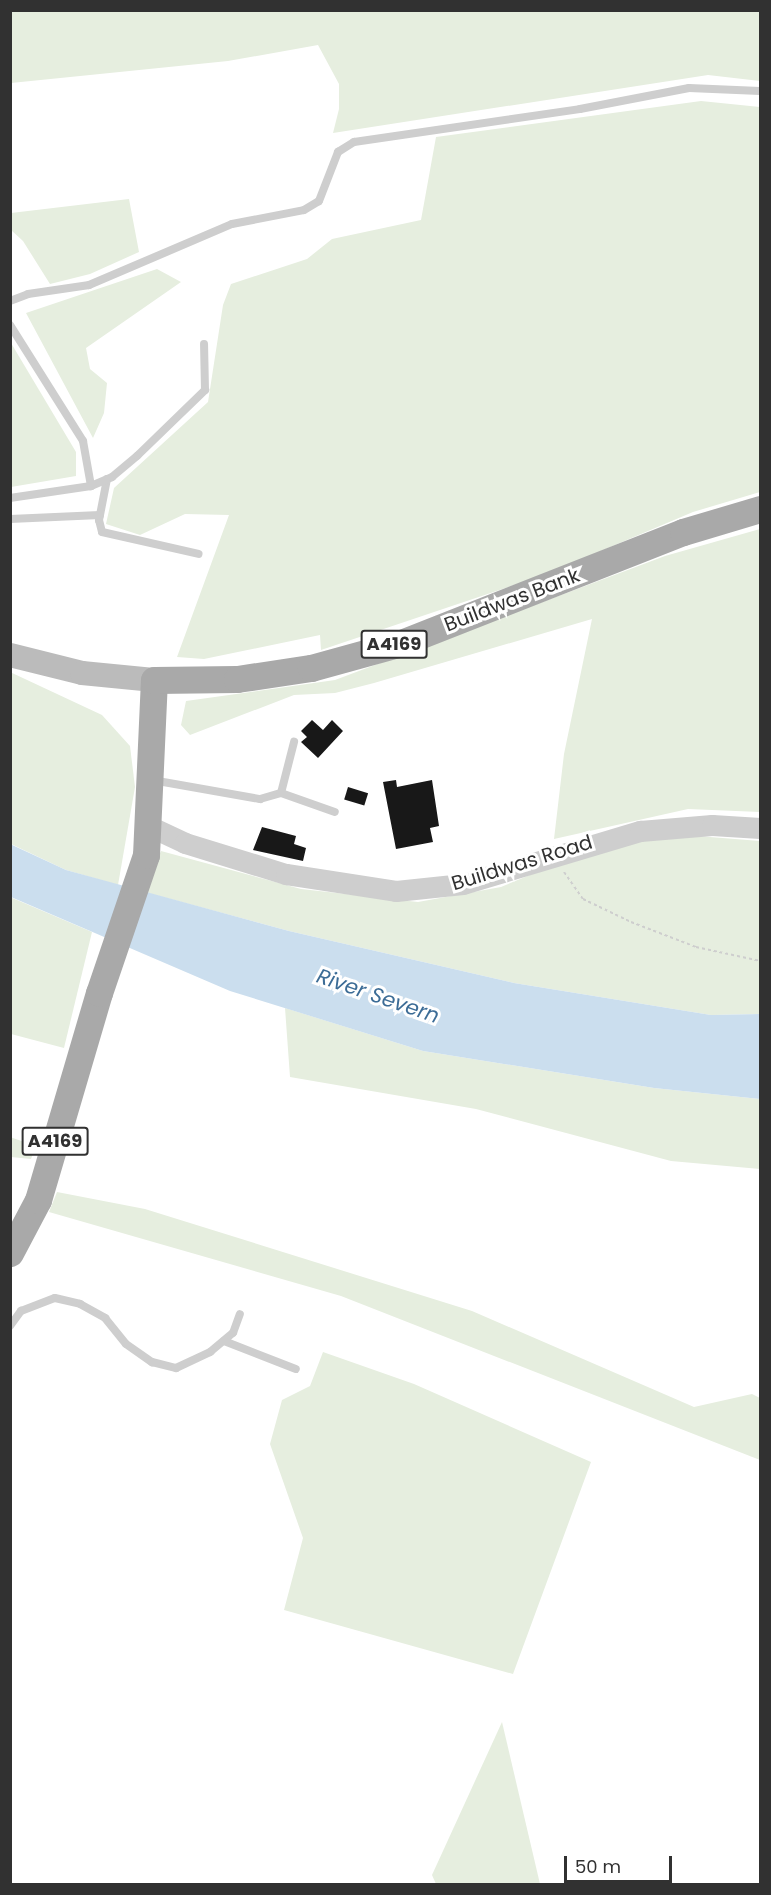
<!DOCTYPE html>
<style>
body{margin:0}
#map{position:relative;width:771px;height:1895px;overflow:hidden;background:#fff;font-family:Poppins,sans-serif}
div>[style]{position:absolute}
.green>*{inset:0;background:#e6eedf}
.water>*{inset:0;background:#cbdeee}
.building>*{inset:0;background:#181818;transform-origin:0 0}
.path>*{height:2px;margin-top:-1px;transform-origin:0;background:repeating-linear-gradient(90deg,#cecece 0 3px,transparent 0 6px)}
.service>*{height:8px;margin:-4px;padding:0 4px;transform-origin:4px;border-radius:4px;background:#cecece}
.tertiary>*{height:21px;margin:-10.5px;padding:0 10.5px;transform-origin:10.5px;border-radius:10.5px;background:#cecece}
.secondary>*{height:24px;margin:-12px;padding:0 12px;transform-origin:12px;border-radius:12px;background:#bbb}
.primary>*{height:27px;margin:-13.5px;padding:0 13.5px;transform-origin:13.5px;border-radius:13.5px;background:#a9a9a9}
span{translate:-50% -50%;white-space:nowrap;text-align:center;line-height:1.15;-webkit-text-stroke:6px #fff;paint-order:stroke}
.shield-label span{padding:2px 4px;background:#fff;border:2px solid;border-radius:4px;-webkit-text-stroke-width:0}
.shield-label{font-size:18px;color:#313131;font-weight:700}
.street-label{font-size:20px;color:#313131}
.water-label{font-size:21px;color:#3c6c96;font-style:italic}
.frame{position:absolute;inset:0;border:12px solid #313131;pointer-events:none}
.scale{position:absolute;left:564px;top:1856px;width:108px;height:27px;box-sizing:border-box;border:3px solid #313131;border-top:0;padding-left:8px;font-size:18px;line-height:21px;white-space:nowrap;color:#313131;-webkit-text-stroke:4px #fff;paint-order:stroke}
</style>
<div id="map">
<div class="green">
<div style="clip-path:polygon(11px 10px,760px 11px,760px 81px,708px 75px,333px 133px,339px 109px,339px 84px,318px 45px,228px 61px,11px 83px)"></div>
<div style="clip-path:polygon(701px 101px,760px 107px,760px 492px,693px 512px,544px 575px,321px 650px,320px 635px,204px 659px,177px 657px,229px 515px,185px 514px,140px 535px,106px 524px,114px 488px,208px 402px,223px 305px,231px 284px,307px 259px,332px 239px,421px 220px,436px 137px)"></div>
<div style="clip-path:polygon(129px 199px,139px 252px,90px 274px,50px 284px,23px 241px,11px 230px,11px 213px)"></div>
<div style="clip-path:polygon(157px 269px,181px 282px,86px 348px,90px 369px,107px 383px,104px 413px,93px 438px,26px 313px)"></div>
<div style="clip-path:polygon(11px 343px,76px 452px,76px 476px,11px 487px)"></div>
<div style="clip-path:polygon(760px 529px,760px 812px,688px 809px,554px 839px,564px 754px,592px 619px,374px 683px,335px 693px,294px 695px,190px 735px,181px 725px,186px 701px,335px 680px,665px 556px)"></div>
<div style="clip-path:polygon(10px 672px,102px 715px,130px 746px,135px 787px,118px 885px,66px 870px,11px 844px)"></div>
<div style="clip-path:polygon(685px 835px,760px 841px,760px 1014px,711px 1015px,514px 983px,289px 931px,148px 893px,149px 878px,161px 851px,301px 889px,418px 902px,501px 887px,559px 863px,622px 844px)"></div>
<div style="clip-path:polygon(10px 897px,92px 932px,64px 1048px,11px 1034px)"></div>
<div style="clip-path:polygon(285px 1008px,423px 1051px,654px 1088px,760px 1099px,760px 1169px,671px 1161px,476px 1109px,290px 1077px)"></div>
<div style="clip-path:polygon(10px 1137px,36px 1146px,31px 1159px,11px 1157px)"></div>
<div style="clip-path:polygon(57px 1192px,145px 1209px,472px 1311px,694px 1407px,752px 1394px,760px 1398px,760px 1460px,341px 1296px,49px 1212px)"></div>
<div style="clip-path:polygon(323px 1352px,414px 1384px,591px 1462px,513px 1674px,284px 1610px,303px 1538px,270px 1444px,282px 1400px,310px 1386px)"></div>
<div style="clip-path:polygon(502px 1722px,540px 1884px,436px 1884px,432px 1875px)"></div>
</div>
<div class="water">
<div style="clip-path:polygon(10px 844px,66px 870px,289px 931px,514px 983px,711px 1015px,760px 1014px,760px 1099px,654px 1088px,423px 1051px,230px 991px,11px 897px)"></div>
</div>
<div class="building">
<div style="clip-path:polygon(312px 720px,323px 730px,332px 720px,343px 731px,318px 758px,301px 742px,307px 737px,301px 731px)"></div>
<div style="clip-path:polygon(396px 780px,397px 787px,432px 780px,439px 826px,430px 828px,433px 842px,396px 849px,383px 782px)"></div>
<div style="left:348px;top:787px;width:21px;height:13px;rotate:17deg"></div>
<div style="clip-path:polygon(262px 827px,296px 836px,294px 844px,306px 848px,303px 861px,253px 850px)"></div>
</div>
<div class="path">
<div style="left:564px;top:872px;width:33px;rotate:55deg"></div>
<div style="left:583px;top:899px;width:53px;rotate:25.6deg"></div>
<div style="left:631px;top:922px;width:70px;rotate:21deg"></div>
<div style="left:696px;top:947px;width:66px;rotate:12.3deg"></div>
</div>
<div class="service">
<div style="left:10px;top:301px;width:19px;rotate:-21deg"></div>
<div style="left:28px;top:294px;width:62px;rotate:-8.4deg"></div>
<div style="left:89px;top:285px;width:155px;rotate:-23.1deg"></div>
<div style="left:232px;top:224px;width:73px;rotate:-11deg"></div>
<div style="left:304px;top:210px;width:17px;rotate:-31deg"></div>
<div style="left:319px;top:201px;width:53px;rotate:-68.8deg"></div>
<div style="left:338px;top:152px;width:19px;rotate:-32deg"></div>
<div style="left:354px;top:142px;width:228px;rotate:-8.3deg"></div>
<div style="left:580px;top:109px;width:111px;rotate:-10.9deg"></div>
<div style="left:689px;top:88px;width:71px;rotate:2.4deg"></div>
<div style="left:10px;top:325px;width:137px;rotate:57.8deg"></div>
<div style="left:83px;top:441px;width:46px;rotate:79.9deg"></div>
<div style="left:91px;top:486px;width:82px;rotate:171.6deg"></div>
<div style="left:107px;top:479px;width:42px;rotate:101deg"></div>
<div style="left:99px;top:520px;width:12px;rotate:76deg"></div>
<div style="left:102px;top:532px;width:99px;rotate:12.8deg"></div>
<div style="left:91px;top:486px;width:23px;rotate:-23deg"></div>
<div style="left:112px;top:477px;width:33px;rotate:-40deg"></div>
<div style="left:137px;top:456px;width:95px;rotate:-44.1deg"></div>
<div style="left:205px;top:390px;width:46px;rotate:-91.2deg"></div>
<div style="left:10px;top:519px;width:90px;rotate:-2.5deg"></div>
<div style="left:152px;top:780px;width:110px;rotate:10deg"></div>
<div style="left:260px;top:799px;width:22px;rotate:-16deg"></div>
<div style="left:281px;top:793px;width:53px;rotate:-75.7deg"></div>
<div style="left:281px;top:793px;width:57px;rotate:19.4deg"></div>
<div style="left:10px;top:1326px;width:19px;rotate:-54deg"></div>
<div style="left:21px;top:1311px;width:36px;rotate:-21deg"></div>
<div style="left:55px;top:1298px;width:26px;rotate:13deg"></div>
<div style="left:80px;top:1304px;width:29px;rotate:29deg"></div>
<div style="left:105px;top:1318px;width:33px;rotate:51deg"></div>
<div style="left:126px;top:1344px;width:32px;rotate:35deg"></div>
<div style="left:152px;top:1362px;width:25px;rotate:14deg"></div>
<div style="left:176px;top:1368px;width:38px;rotate:-25deg"></div>
<div style="left:210px;top:1352px;width:30px;rotate:-40deg"></div>
<div style="left:233px;top:1333px;width:20px;rotate:-70deg"></div>
<div style="left:224px;top:1341px;width:77px;rotate:21.3deg"></div>
</div>
<div class="tertiary">
<div style="left:149px;top:826px;width:40px;rotate:25deg"></div>
<div style="left:185px;top:843px;width:106px;rotate:17.1deg"></div>
<div style="left:286px;top:874px;width:111px;rotate:8.8deg"></div>
<div style="left:396px;top:891px;width:67px;rotate:-6deg"></div>
<div style="left:463px;top:884px;width:185px;rotate:-16.7deg"></div>
<div style="left:640px;top:831px;width:72px;rotate:-4.8deg"></div>
<div style="left:712px;top:825px;width:48px;rotate:3.6deg"></div>
</div>
<div class="secondary">
<div style="left:10px;top:655px;width:74px;rotate:14deg"></div>
<div style="left:82px;top:673px;width:72px;rotate:5.6deg"></div>
</div>
<div class="primary">
<div style="left:10px;top:1253px;width:60px;rotate:-62.2deg"></div>
<div style="left:38px;top:1200px;width:216px;rotate:-73.6deg"></div>
<div style="left:99px;top:993px;width:146px;rotate:-71.2deg"></div>
<div style="left:146px;top:855px;width:175px;rotate:-87.4deg"></div>
<div style="left:154px;top:680px;width:83px;rotate:-0.7deg"></div>
<div style="left:237px;top:679px;width:75px;rotate:-8.5deg"></div>
<div style="left:311px;top:668px;width:93px;rotate:-15.5deg"></div>
<div style="left:401px;top:643px;width:303px;rotate:-21.5deg"></div>
<div style="left:683px;top:532px;width:80px;rotate:-16.6deg"></div>
</div>
<div class="shield-label">
<span style="left:394px;top:644px">A4169</span>
<span style="left:55px;top:1141px">A4169</span>
</div>
<div class="street-label">
<span style="left:512px;top:600px;rotate:-21deg">Buildwas Bank</span>
<span style="left:522px;top:863px;rotate:-17deg">Buildwas Road</span>
</div>
<div class="water-label">
<span style="left:378px;top:996px;rotate:19deg">River Severn</span>
</div>
<div class="frame"></div>
<div class="scale">50 m</div>
</div>
